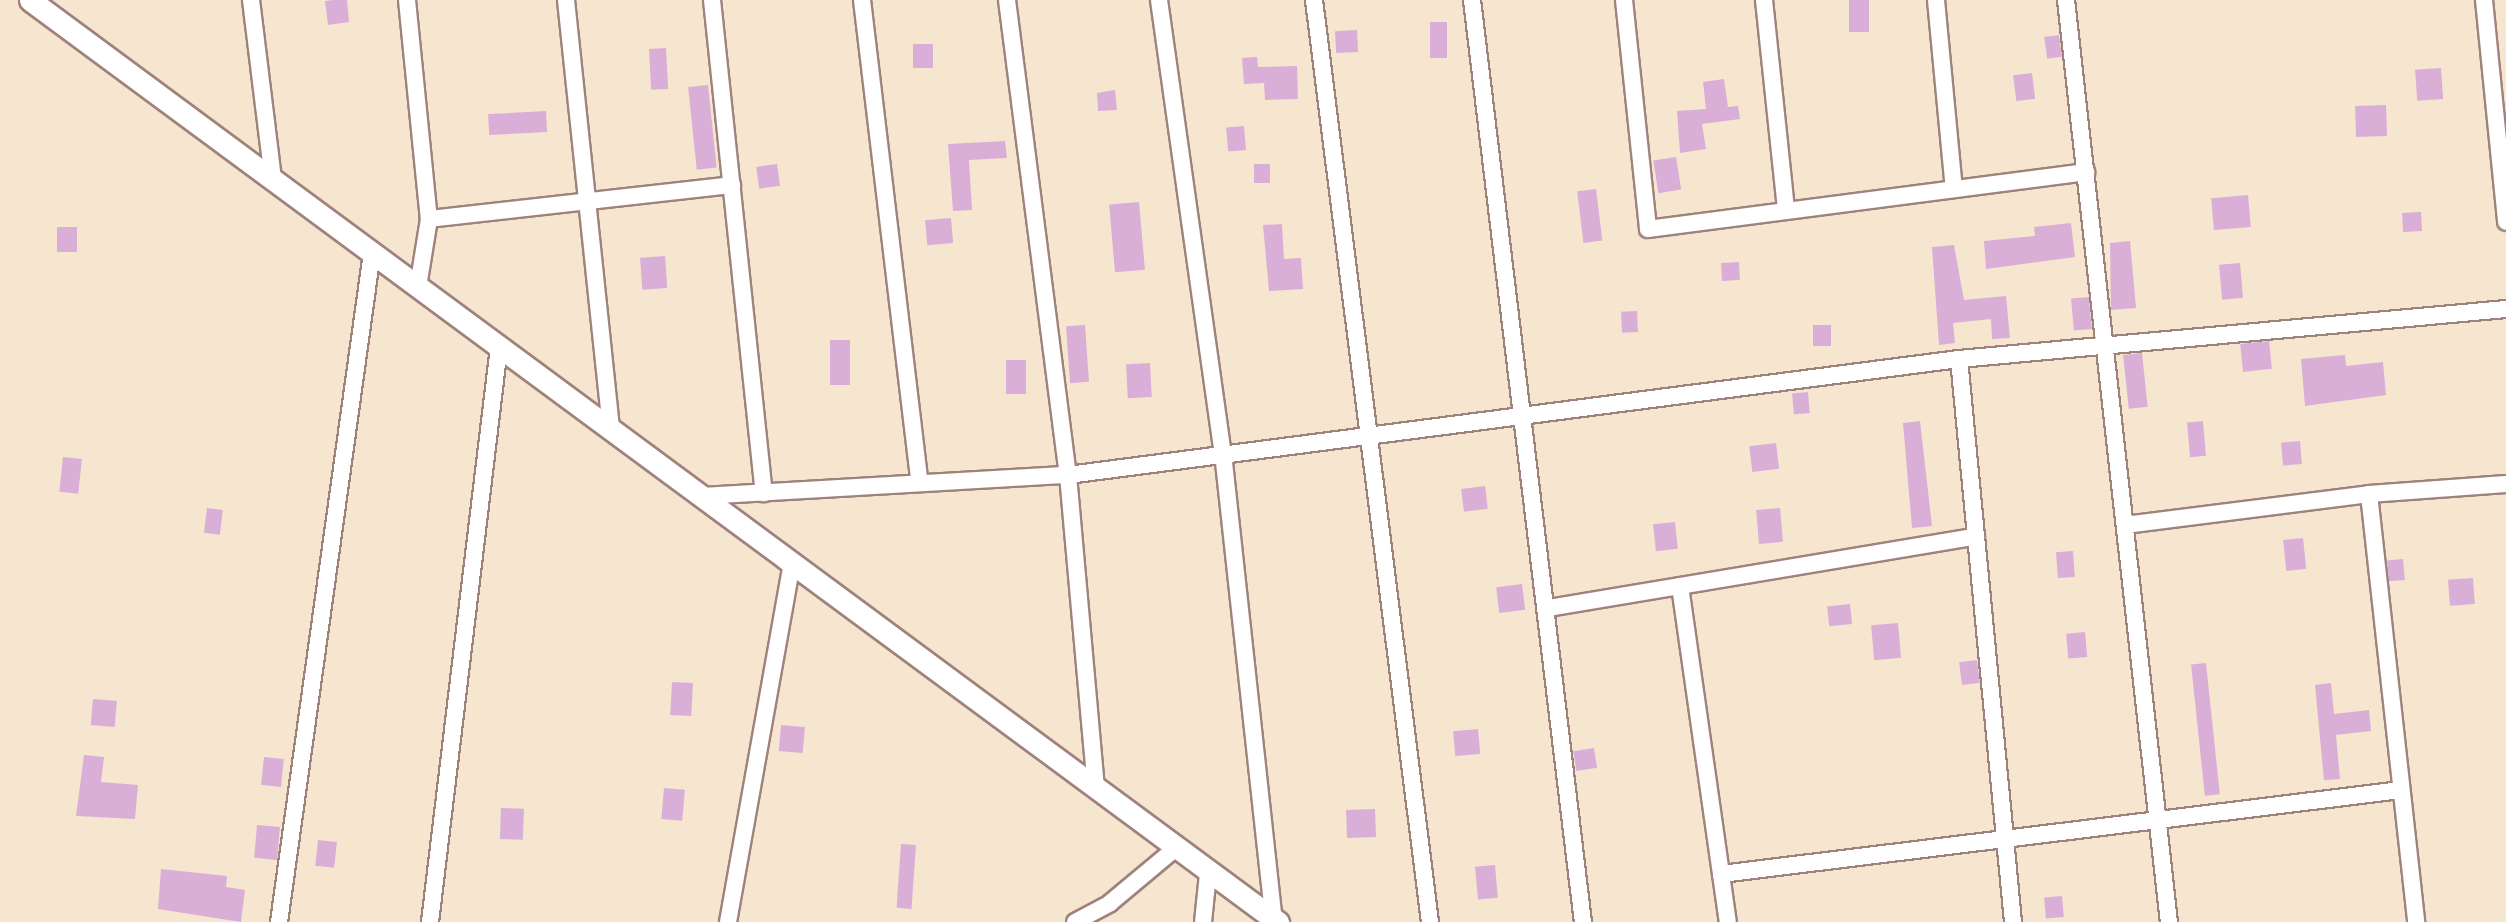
<!DOCTYPE html>
<style>
body{margin:0}
#map{position:relative;width:2506px;height:922px;overflow:hidden;background:#f6e6cf;font-family:Caveat,sans-serif}
div>[style]{position:absolute}
.building>*{inset:0;background:#d9afd8;transform-origin:0 0}
.roads{filter:drop-shadow(2px 0 #a0827d) drop-shadow(-2px 0 #a0827d) drop-shadow(0 2px #a0827d) drop-shadow(0 -2px #a0827d)}
.minor>*{height:16px;margin:-8px;padding:0 8px;transform-origin:8px;border-radius:8px;background:#fff}
.tertiary>*{height:21px;margin:-10.5px;padding:0 10.5px;transform-origin:10.5px;border-radius:10.5px;background:#fff}
span{translate:-50% -50%;white-space:nowrap;text-align:center;line-height:1.15;-webkit-text-stroke:5px #fbf7ec;paint-order:stroke}
</style>
<div id="map">
<div class="building">
<div style="clip-path:polygon(334px 0,347px 0,349px 22px,328px 25px,325px 1px)"></div>
<div style="left:1849px;top:0;width:20px;height:32px"></div>
<div style="left:1430px;top:22px;width:17px;height:36px"></div>
<div style="left:1357px;top:30px;width:22px;height:22px;rotate:87deg"></div>
<div style="left:2059px;top:35px;width:22px;height:15px;rotate:82deg"></div>
<div style="left:913px;top:44px;width:20px;height:24px"></div>
<div style="left:666px;top:48px;width:41px;height:17px;rotate:87deg"></div>
<div style="clip-path:polygon(1257px 57px,1258px 67px,1297px 66px,1298px 99px,1265px 100px,1264px 83px,1244px 84px,1242px 58px)"></div>
<div style="left:2441px;top:68px;width:31px;height:26px;rotate:86deg"></div>
<div style="left:2032px;top:73px;width:26px;height:19px;rotate:83deg"></div>
<div style="clip-path:polygon(1724px 79px,1728px 107px,1738px 106px,1740px 119px,1702px 124px,1706px 149px,1680px 153px,1677px 111px,1706px 109px,1703px 82px)"></div>
<div style="left:708px;top:85px;width:83px;height:20px;rotate:84deg"></div>
<div style="clip-path:polygon(1115px 90px,1117px 110px,1098px 111px,1097px 93px)"></div>
<div style="left:2386px;top:105px;width:31px;height:31px;rotate:88deg"></div>
<div style="left:546px;top:111px;width:21px;height:58px;rotate:87deg"></div>
<div style="left:1244px;top:126px;width:24px;height:18px;rotate:85deg"></div>
<div style="clip-path:polygon(1005px 141px,1007px 158px,969px 160px,972px 210px,953px 211px,948px 144px)"></div>
<div style="left:1676px;top:157px;width:33px;height:23px;rotate:81deg"></div>
<div style="left:777px;top:164px;width:22px;height:21px;rotate:82deg"></div>
<div style="left:1254px;top:164px;width:16px;height:19px"></div>
<div style="left:1596px;top:189px;width:52px;height:19px;rotate:83deg"></div>
<div style="left:2248px;top:195px;width:32px;height:37px;rotate:85deg"></div>
<div style="left:1139px;top:202px;width:68px;height:30px;rotate:85deg"></div>
<div style="left:2421px;top:212px;width:19px;height:19px;rotate:87deg"></div>
<div style="left:951px;top:218px;width:25px;height:26px;rotate:85deg"></div>
<div style="clip-path:polygon(2071px 223px,2075px 257px,1986px 269px,1984px 241px,2035px 236px,2034px 227px)"></div>
<div style="clip-path:polygon(1282px 224px,1284px 259px,1301px 258px,1303px 289px,1269px 291px,1263px 225px)"></div>
<div style="left:57px;top:227px;width:20px;height:25px"></div>
<div style="clip-path:polygon(2130px 241px,2136px 308px,2111px 310px,2110px 243px)"></div>
<div style="clip-path:polygon(1954px 245px,1964px 300px,2006px 296px,2010px 338px,1992px 339px,1991px 319px,1953px 323px,1955px 343px,1939px 345px,1932px 247px)"></div>
<div style="left:665px;top:256px;width:32px;height:25px;rotate:86deg"></div>
<div style="left:1739px;top:262px;width:18px;height:18px;rotate:87deg"></div>
<div style="left:2240px;top:263px;width:35px;height:21px;rotate:85deg"></div>
<div style="left:2089px;top:297px;width:32px;height:18px;rotate:85deg"></div>
<div style="left:1637px;top:311px;width:21px;height:16px;rotate:87deg"></div>
<div style="left:1085px;top:325px;width:57px;height:19px;rotate:86deg"></div>
<div style="left:1813px;top:325px;width:18px;height:21px"></div>
<div style="left:830px;top:340px;width:20px;height:45px"></div>
<div style="left:2269px;top:341px;width:28px;height:29px;rotate:84deg"></div>
<div style="left:2142px;top:353px;width:54px;height:19px;rotate:84deg"></div>
<div style="clip-path:polygon(2345px 355px,2346px 366px,2383px 362px,2386px 395px,2305px 406px,2301px 359px)"></div>
<div style="left:1006px;top:360px;width:20px;height:34px"></div>
<div style="left:1150px;top:363px;width:34px;height:24px;rotate:87deg"></div>
<div style="left:1808px;top:392px;width:21px;height:16px;rotate:85deg"></div>
<div style="clip-path:polygon(1920px 421px,1932px 526px,1912px 528px,1903px 423px)"></div>
<div style="left:2203px;top:421px;width:35px;height:16px;rotate:85deg"></div>
<div style="left:2300px;top:441px;width:23px;height:19px;rotate:85deg"></div>
<div style="left:1776px;top:443px;width:26px;height:27px;rotate:83deg"></div>
<div style="left:63px;top:457px;width:19px;height:35px;rotate:6deg"></div>
<div style="left:1485px;top:486px;width:23px;height:24px;rotate:83deg"></div>
<div style="left:207px;top:508px;width:16px;height:25px;rotate:7deg"></div>
<div style="left:1780px;top:508px;width:34px;height:24px;rotate:85deg"></div>
<div style="left:1675px;top:522px;width:27px;height:22px;rotate:84deg"></div>
<div style="left:2303px;top:538px;width:31px;height:20px;rotate:84deg"></div>
<div style="left:2073px;top:551px;width:26px;height:17px;rotate:86deg"></div>
<div style="left:2403px;top:559px;width:21px;height:16px;rotate:85deg"></div>
<div style="left:2473px;top:578px;width:26px;height:25px;rotate:86deg"></div>
<div style="left:1522px;top:584px;width:26px;height:26px;rotate:83deg"></div>
<div style="left:1850px;top:604px;width:20px;height:23px;rotate:84deg"></div>
<div style="left:1898px;top:623px;width:35px;height:27px;rotate:85deg"></div>
<div style="left:2085px;top:632px;width:25px;height:19px;rotate:85deg"></div>
<div style="left:1977px;top:660px;width:23px;height:18px;rotate:83deg"></div>
<div style="left:2206px;top:663px;width:132px;height:15px;rotate:84deg"></div>
<div style="left:672px;top:682px;width:21px;height:33px;rotate:3deg"></div>
<div style="clip-path:polygon(2331px 683px,2334px 714px,2369px 710px,2371px 731px,2336px 735px,2340px 779px,2324px 780px,2315px 685px)"></div>
<div style="left:93px;top:699px;width:24px;height:26px;rotate:5deg"></div>
<div style="left:781px;top:725px;width:24px;height:26px;rotate:5deg"></div>
<div style="left:1478px;top:729px;width:25px;height:25px;rotate:85deg"></div>
<div style="left:1594px;top:748px;width:20px;height:21px;rotate:81deg"></div>
<div style="clip-path:polygon(84px 755px,104px 757px,101px 782px,138px 785px,135px 819px,76px 816px)"></div>
<div style="left:264px;top:757px;width:20px;height:28px;rotate:6deg"></div>
<div style="left:664px;top:788px;width:21px;height:31px;rotate:5deg"></div>
<div style="left:501px;top:808px;width:23px;height:31px;rotate:2deg"></div>
<div style="left:1375px;top:809px;width:28px;height:29px;rotate:88deg"></div>
<div style="left:257px;top:825px;width:23px;height:33px;rotate:5deg"></div>
<div style="left:318px;top:840px;width:19px;height:26px;rotate:6deg"></div>
<div style="left:901px;top:844px;width:15px;height:64px;rotate:4deg"></div>
<div style="left:1495px;top:865px;width:33px;height:20px;rotate:85deg"></div>
<div style="clip-path:polygon(161px 869px,227px 876px,226px 887px,245px 890px,241px 922px,158px 909px)"></div>
<div style="left:2062px;top:896px;width:21px;height:18px;rotate:85deg"></div>
</div>
<div class="roads">
<div class="minor">
<div style="left:251px;top:0;width:181px;rotate:83deg"></div>
<div style="left:407px;top:0;width:220px;rotate:84.3deg"></div>
<div style="left:429px;top:219px;width:69px;rotate:99.2deg"></div>
<div style="left:566px;top:0;width:432px;rotate:84deg"></div>
<div style="left:712px;top:0;width:496px;rotate:84deg"></div>
<div style="left:862px;top:0;width:486px;rotate:83.2deg"></div>
<div style="left:1007px;top:0;width:479px;rotate:82.7deg"></div>
<div style="left:1068px;top:475px;width:315px;rotate:84.9deg"></div>
<div style="left:1159px;top:0;width:457px;rotate:82deg"></div>
<div style="left:1223px;top:453px;width:469px;rotate:83.8deg"></div>
<div style="left:1314px;top:0;width:929px;rotate:82.83deg"></div>
<div style="left:1472px;top:0;width:929px;rotate:83.14deg"></div>
<div style="left:1624px;top:0;width:230px;rotate:84deg"></div>
<div style="left:1648px;top:229px;width:442px;rotate:-7.4deg"></div>
<div style="left:1764px;top:0;width:212px;rotate:84deg"></div>
<div style="left:1936px;top:0;width:190px;rotate:84.6deg"></div>
<div style="left:2066px;top:0;width:928px;rotate:83.63deg"></div>
<div style="left:2484px;top:0;width:223px;rotate:84.3deg"></div>
<div style="left:429px;top:219px;width:305px;rotate:-6.4deg"></div>
<div style="left:1959px;top:359px;width:566px;rotate:84.52deg"></div>
<div style="left:2369px;top:494px;width:431px;rotate:83.7deg"></div>
<div style="left:701px;top:496px;width:368px;rotate:-3.3deg"></div>
<div style="left:1068px;top:475px;width:899px;rotate:-7.42deg"></div>
<div style="left:1959px;top:359px;width:549px;rotate:-5.22deg"></div>
<div style="left:2125px;top:525px;width:246px;rotate:-7.2deg"></div>
<div style="left:2369px;top:494px;width:137px;rotate:-4.2deg"></div>
<div style="left:1680px;top:586px;width:339px;rotate:81.9deg"></div>
<div style="left:1548px;top:608px;width:434px;rotate:-9.5deg"></div>
<div style="left:1721px;top:874px;width:685px;rotate:-7.04deg"></div>
<div style="left:279px;top:922px;width:675px;rotate:-82.09deg"></div>
<div style="left:430px;top:922px;width:579px;rotate:-83.16deg"></div>
<div style="left:728px;top:922px;width:364px;rotate:-79.9deg"></div>
<div style="left:1075px;top:922px;width:40px;rotate:-28deg"></div>
<div style="left:1110px;top:903px;width:86px;rotate:-39.8deg"></div>
<div style="left:1203px;top:922px;width:48px;rotate:-84.1deg"></div>
</div>
<div class="tertiary">
<div style="left:30px;top:0;width:1552px;rotate:36.46deg"></div>
</div>
</div>
</div>
